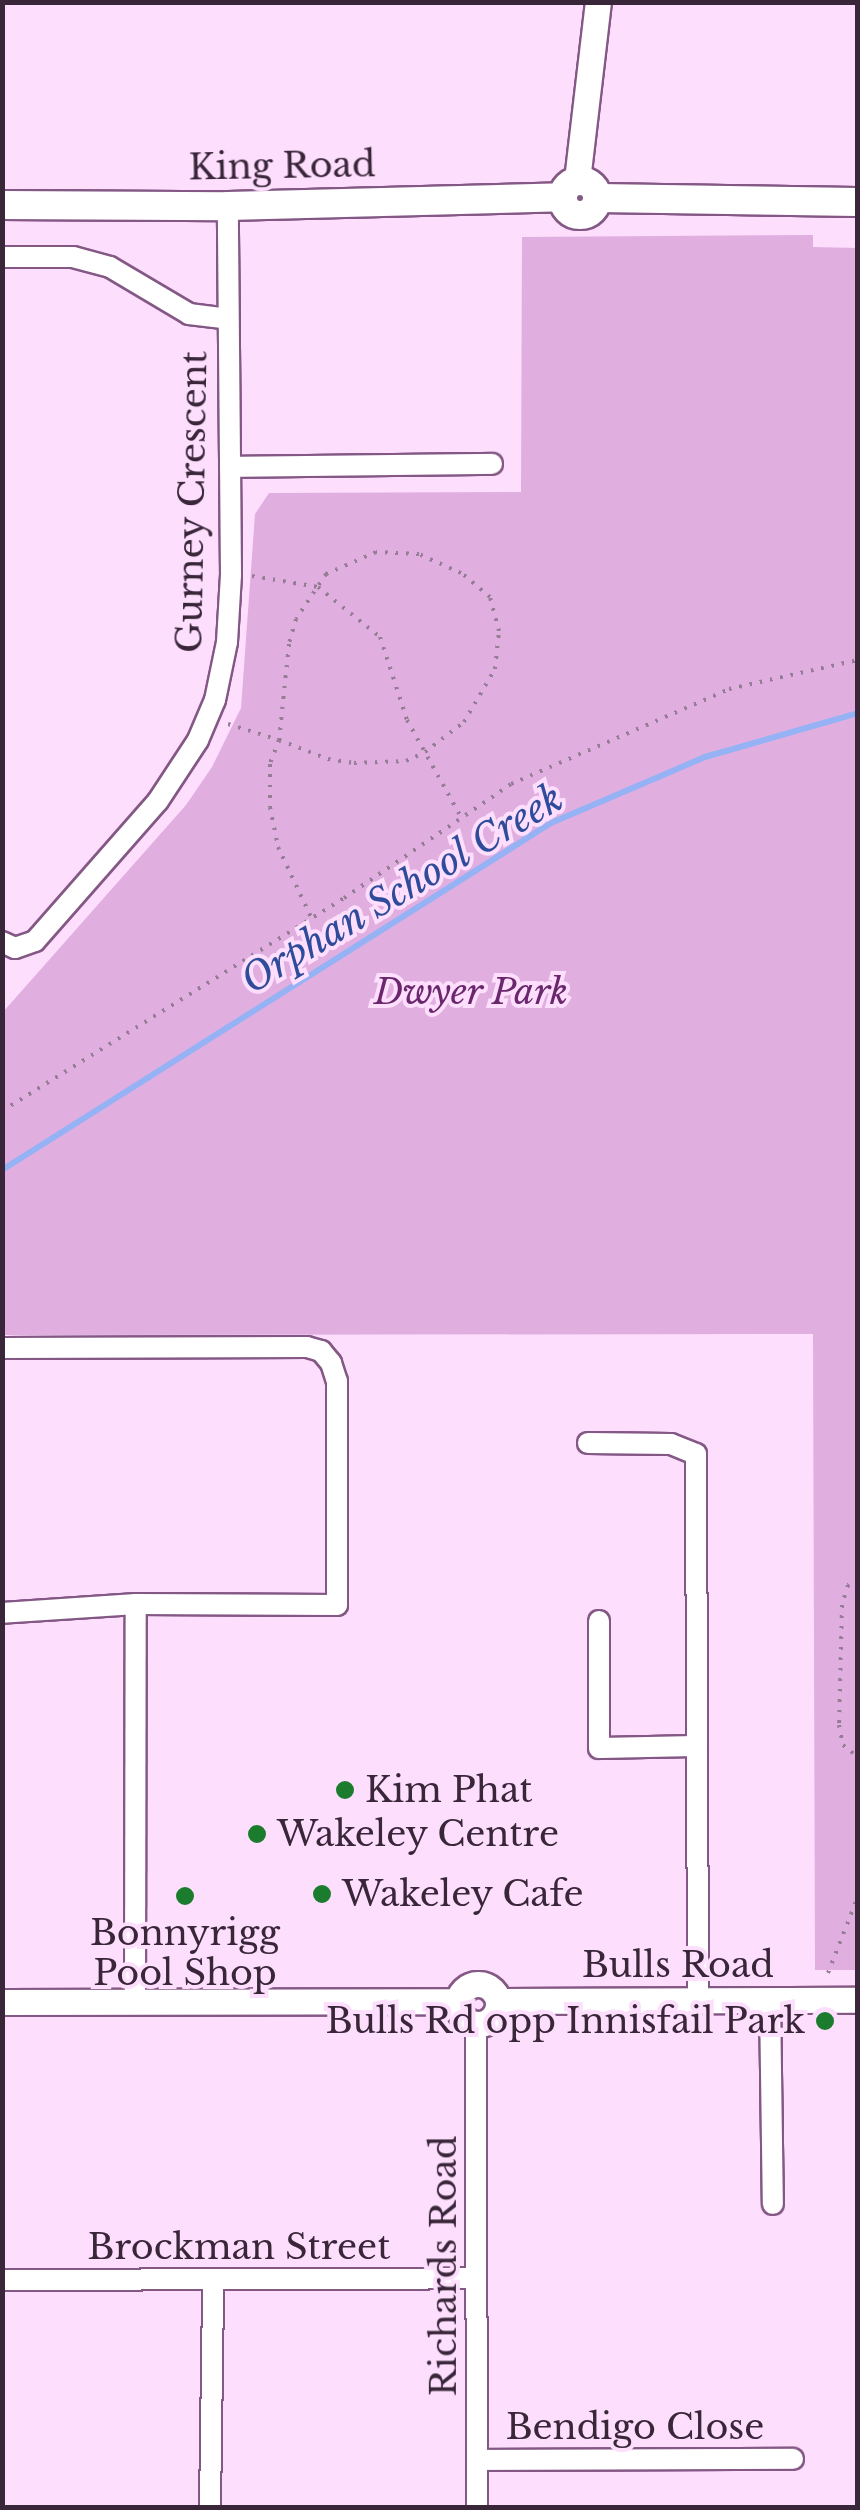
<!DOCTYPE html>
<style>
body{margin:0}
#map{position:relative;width:860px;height:2510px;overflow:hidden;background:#fddefd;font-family:"Libre Baskerville",serif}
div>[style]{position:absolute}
.green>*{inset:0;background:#e0afe0}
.stream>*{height:6px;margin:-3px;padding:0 3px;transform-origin:3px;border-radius:3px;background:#95b2f5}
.path>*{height:4px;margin-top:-2px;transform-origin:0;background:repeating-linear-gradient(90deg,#957d95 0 2.5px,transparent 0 10.5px)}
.roads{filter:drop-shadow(2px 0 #845885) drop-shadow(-2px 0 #845885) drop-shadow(0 2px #845885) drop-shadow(0 -2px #845885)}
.minor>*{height:20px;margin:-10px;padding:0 10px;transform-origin:10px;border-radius:10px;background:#fff}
.tertiary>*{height:25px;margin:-12.5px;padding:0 12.5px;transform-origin:12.5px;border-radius:12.5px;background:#fff}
.tertiary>.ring{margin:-12.5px;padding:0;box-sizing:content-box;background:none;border:25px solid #fff;border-radius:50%}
.secondary>*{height:28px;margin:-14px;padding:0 14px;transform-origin:14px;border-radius:14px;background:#fff}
.secondary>.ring{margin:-14px;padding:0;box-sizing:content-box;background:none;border:28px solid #fff;border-radius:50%}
.dots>*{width:28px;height:28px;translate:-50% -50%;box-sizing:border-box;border:5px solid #fddefd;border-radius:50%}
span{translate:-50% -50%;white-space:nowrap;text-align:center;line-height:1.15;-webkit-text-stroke:8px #fddefd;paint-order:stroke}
.street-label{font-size:35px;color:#392639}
.park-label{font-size:35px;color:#6a276d;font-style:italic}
.poi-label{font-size:35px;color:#392639}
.left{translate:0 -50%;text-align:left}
.right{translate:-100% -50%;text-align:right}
.water-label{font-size:38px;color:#2f4c9a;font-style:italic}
.frame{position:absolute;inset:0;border:5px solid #392639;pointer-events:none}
</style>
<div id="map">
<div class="green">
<div style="clip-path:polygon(813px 235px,813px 247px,858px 248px,857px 1970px,815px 1970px,813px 1334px,2px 1335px,3px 1012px,186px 805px,212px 767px,241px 708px,255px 514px,269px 493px,521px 492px,522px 237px)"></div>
</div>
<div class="stream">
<div style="left:2px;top:1170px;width:649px;rotate:-32.3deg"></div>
<div style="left:551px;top:823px;width:168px;rotate:-23.2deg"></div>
<div style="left:705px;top:757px;width:159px;rotate:-16deg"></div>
</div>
<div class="path">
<div style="left:252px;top:576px;width:67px;rotate:9.5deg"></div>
<div style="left:318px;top:587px;width:80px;rotate:38.9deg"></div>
<div style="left:380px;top:637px;width:87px;rotate:72deg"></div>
<div style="left:407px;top:720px;width:111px;rotate:60.9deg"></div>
<div style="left:228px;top:724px;width:53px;rotate:17.4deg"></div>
<div style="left:279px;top:740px;width:53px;rotate:21.2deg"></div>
<div style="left:328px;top:759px;width:26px;rotate:9deg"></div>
<div style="left:354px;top:763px;width:52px;rotate:-2.2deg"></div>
<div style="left:406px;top:761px;width:21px;rotate:-25deg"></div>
<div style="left:425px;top:752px;width:49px;rotate:-37.6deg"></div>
<div style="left:464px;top:722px;width:61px;rotate:-59.7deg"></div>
<div style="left:495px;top:669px;width:38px;rotate:-84deg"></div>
<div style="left:499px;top:631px;width:35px;rotate:-105deg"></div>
<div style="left:490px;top:597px;width:38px;rotate:-140deg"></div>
<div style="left:461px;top:573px;width:46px;rotate:-155.7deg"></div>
<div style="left:419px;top:554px;width:43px;rotate:-177.3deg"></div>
<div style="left:376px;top:552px;width:55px;rotate:156.3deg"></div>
<div style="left:326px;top:574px;width:54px;rotate:123.7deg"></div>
<div style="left:296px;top:619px;width:26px;rotate:106deg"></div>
<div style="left:289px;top:644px;width:97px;rotate:95.9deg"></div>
<div style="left:279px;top:740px;width:26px;rotate:111deg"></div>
<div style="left:270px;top:764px;width:43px;rotate:90deg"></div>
<div style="left:270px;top:807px;width:41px;rotate:78.7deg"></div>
<div style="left:278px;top:847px;width:77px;rotate:64.8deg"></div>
<div style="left:2px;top:1111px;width:403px;rotate:-31.9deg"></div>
<div style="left:344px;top:898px;width:202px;rotate:-34.3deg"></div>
<div style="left:511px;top:784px;width:238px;rotate:-23.5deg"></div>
<div style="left:729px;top:689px;width:132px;rotate:-12.7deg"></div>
<div style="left:858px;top:1579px;width:12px;rotate:149deg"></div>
<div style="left:848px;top:1585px;width:21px;rotate:107deg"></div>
<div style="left:842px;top:1605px;width:120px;rotate:91.4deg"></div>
<div style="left:839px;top:1725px;width:20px;rotate:79deg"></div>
<div style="left:843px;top:1745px;width:19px;rotate:39deg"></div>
<div style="left:828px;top:1973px;width:83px;rotate:-68.7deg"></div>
</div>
<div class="roads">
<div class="minor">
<div style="left:2px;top:257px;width:71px"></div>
<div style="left:73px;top:257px;width:38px;rotate:15deg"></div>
<div style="left:110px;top:267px;width:92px;rotate:30.7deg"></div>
<div style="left:189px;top:314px;width:38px;rotate:7deg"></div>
<div style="left:230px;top:467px;width:262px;rotate:-0.7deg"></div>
<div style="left:2px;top:942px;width:14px;rotate:25deg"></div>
<div style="left:15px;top:948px;width:21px;rotate:-19deg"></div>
<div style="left:35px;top:941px;width:186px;rotate:-48.7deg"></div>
<div style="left:158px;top:801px;width:73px;rotate:-56.7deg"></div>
<div style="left:198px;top:740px;width:43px;rotate:-67deg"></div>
<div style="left:215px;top:700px;width:59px;rotate:-78.3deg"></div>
<div style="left:227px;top:642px;width:67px;rotate:-86.6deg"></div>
<div style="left:231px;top:575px;width:369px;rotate:-90.5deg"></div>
<div style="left:2px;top:1348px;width:305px;rotate:-0.2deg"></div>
<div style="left:307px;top:1347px;width:15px;rotate:16deg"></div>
<div style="left:321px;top:1351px;width:16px;rotate:50deg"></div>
<div style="left:331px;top:1363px;width:19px;rotate:72deg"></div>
<div style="left:337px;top:1381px;width:224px;rotate:90deg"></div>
<div style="left:337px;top:1605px;width:201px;rotate:-179.7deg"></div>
<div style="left:136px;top:1604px;width:134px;rotate:176.2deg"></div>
<div style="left:588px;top:1443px;width:83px;rotate:0.7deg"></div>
<div style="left:671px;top:1444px;width:27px;rotate:22deg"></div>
<div style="left:696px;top:1454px;width:547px;rotate:89.79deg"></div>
<div style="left:599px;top:1621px;width:127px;rotate:90deg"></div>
<div style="left:599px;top:1748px;width:98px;rotate:-1.2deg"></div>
<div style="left:770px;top:2000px;width:204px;rotate:89.2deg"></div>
<div style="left:135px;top:2001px;width:397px;rotate:-89.9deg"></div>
<div style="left:476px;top:2025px;width:483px;rotate:89.9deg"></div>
<div style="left:2px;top:2280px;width:474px;rotate:-0.2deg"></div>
<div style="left:477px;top:2460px;width:316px;rotate:-0.2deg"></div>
<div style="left:210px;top:2508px;width:229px;rotate:-89.2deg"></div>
</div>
<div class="tertiary">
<div style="left:577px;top:180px;width:179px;rotate:-83.3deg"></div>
<div class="ring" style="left:458px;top:1984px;width:15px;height:15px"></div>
<div style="left:498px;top:2001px;width:360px;rotate:-0.2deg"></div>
<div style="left:2px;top:2002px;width:456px;rotate:-0.1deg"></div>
</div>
<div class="secondary">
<div class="ring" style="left:563px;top:181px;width:6px;height:6px"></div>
<div style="left:597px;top:198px;width:261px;rotate:0.9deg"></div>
<div style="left:2px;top:205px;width:226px;rotate:0.3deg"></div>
<div style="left:228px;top:206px;width:334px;rotate:-1.5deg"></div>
</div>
</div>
<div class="dots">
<div style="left:345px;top:1790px;background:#1b7c2e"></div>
<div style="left:257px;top:1834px;background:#1b7c2e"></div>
<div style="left:322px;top:1894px;background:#1b7c2e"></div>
<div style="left:185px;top:1896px;background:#1b7c2e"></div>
<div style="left:825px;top:2021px;background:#1b7c2e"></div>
</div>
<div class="street-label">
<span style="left:282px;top:166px;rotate:-1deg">King Road</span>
<span style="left:192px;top:502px;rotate:-89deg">Gurney Crescent</span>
<span style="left:678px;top:1965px">Bulls Road</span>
<span style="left:239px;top:2247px">Brockman Street</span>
<span style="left:444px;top:2266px;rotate:-90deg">Richards Road</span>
<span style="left:635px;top:2427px">Bendigo Close</span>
</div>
<div class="park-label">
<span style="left:471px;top:992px">Dwyer Park</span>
</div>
<div class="poi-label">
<span class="left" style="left:365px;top:1790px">Kim Phat</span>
<span class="left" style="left:277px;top:1834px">Wakeley Centre</span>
<span class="left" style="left:342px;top:1894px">Wakeley Cafe</span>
<span style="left:185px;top:1953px">Bonnyrigg<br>Pool Shop</span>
<span class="right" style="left:805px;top:2021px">Bulls Rd opp Innisfail Park</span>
</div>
<div class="water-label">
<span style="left:402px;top:889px;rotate:-31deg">Orphan School Creek</span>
</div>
<div class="frame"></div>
</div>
